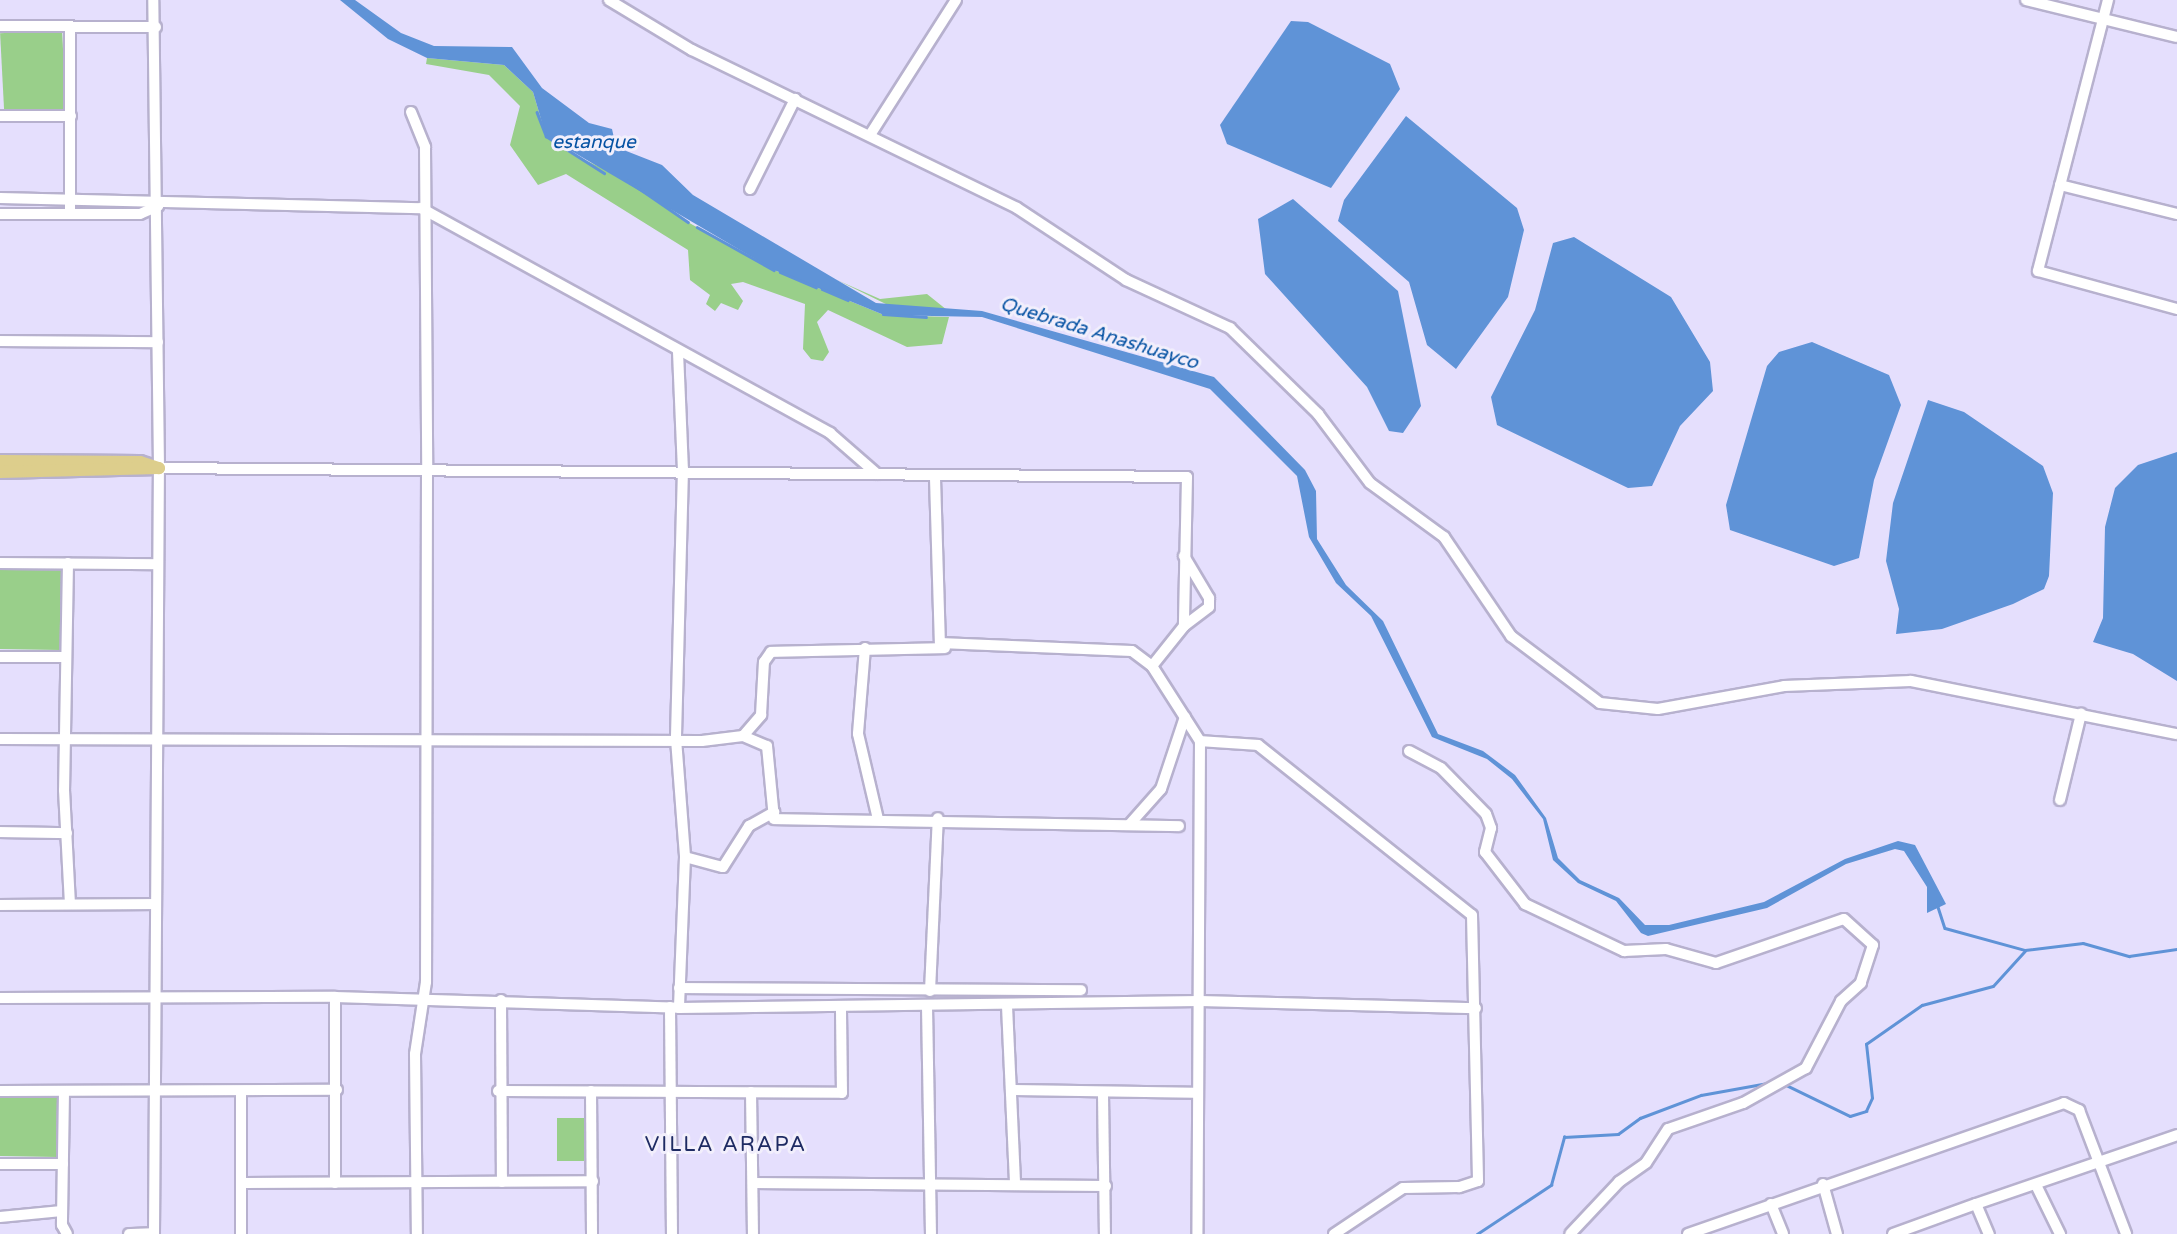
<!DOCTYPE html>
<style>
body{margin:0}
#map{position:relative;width:2177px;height:1234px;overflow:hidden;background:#e5dffd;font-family:"Varela Round",sans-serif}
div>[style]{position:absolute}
.green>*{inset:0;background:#99cf8a;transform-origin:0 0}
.water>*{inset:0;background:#5f93d7}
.stream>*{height:2.5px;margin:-1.25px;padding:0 1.25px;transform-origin:1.25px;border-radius:1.25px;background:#5f93d7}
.roads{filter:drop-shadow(2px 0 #b7b1ce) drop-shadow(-2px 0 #b7b1ce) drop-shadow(0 2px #b7b1ce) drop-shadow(0 -2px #b7b1ce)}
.minor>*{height:10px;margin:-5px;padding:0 5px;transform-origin:5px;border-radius:5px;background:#fff}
.major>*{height:12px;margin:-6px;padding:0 6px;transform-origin:6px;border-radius:6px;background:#ddce8c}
span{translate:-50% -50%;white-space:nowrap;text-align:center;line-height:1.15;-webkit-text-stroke:6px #f2effc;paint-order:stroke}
.water-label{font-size:19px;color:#0552a3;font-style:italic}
.quarter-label{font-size:21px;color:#1e2b63;letter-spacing:2px}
</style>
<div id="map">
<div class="green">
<div style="left:62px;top:30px;width:80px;height:62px;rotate:87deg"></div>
<div style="clip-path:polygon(427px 58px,504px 65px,533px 92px,546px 136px,570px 153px,636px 184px,684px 220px,774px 270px,884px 315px,949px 317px,942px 344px,907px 347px,828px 310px,817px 322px,829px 352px,823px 361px,811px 359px,803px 349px,805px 304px,743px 282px,731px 284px,743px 301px,738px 310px,721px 303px,715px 311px,706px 304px,710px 295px,690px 280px,688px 250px,566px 174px,538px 185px,510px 145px,520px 106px,489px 75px,426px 64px)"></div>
<div style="clip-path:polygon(837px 280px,880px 299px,927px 294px,947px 310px,894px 308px)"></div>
<div style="left:62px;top:569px;width:81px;height:62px;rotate:91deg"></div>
<div style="left:0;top:1097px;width:59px;height:59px;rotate:1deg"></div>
<div style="left:557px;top:1118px;width:27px;height:43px"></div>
</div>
<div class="water">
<div style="clip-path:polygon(340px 0,355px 0,401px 33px,434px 46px,512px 47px,542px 88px,589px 123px,612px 129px,616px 147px,662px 165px,693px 195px,876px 303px,982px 311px,1214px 377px,1305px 470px,1316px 491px,1317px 539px,1346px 585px,1383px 621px,1438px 734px,1483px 751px,1515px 775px,1546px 818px,1558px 858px,1580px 880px,1619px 898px,1645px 925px,1669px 925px,1764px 902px,1845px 859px,1898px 841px,1915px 845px,1946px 904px,1927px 913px,1927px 887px,1904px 851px,1895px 849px,1846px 864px,1767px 908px,1648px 936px,1641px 933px,1616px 901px,1578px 883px,1553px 860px,1543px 819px,1512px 779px,1487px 759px,1432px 737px,1371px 616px,1336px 583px,1309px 537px,1297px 476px,1210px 389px,982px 317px,884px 315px,774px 270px,546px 136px,533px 92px,504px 65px,427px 58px,388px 39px)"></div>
<div style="clip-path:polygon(1291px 21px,1308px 22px,1390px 64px,1400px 89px,1331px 188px,1227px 144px,1220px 125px)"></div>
<div style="clip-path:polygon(1406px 116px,1517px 208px,1524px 230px,1508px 297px,1456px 369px,1427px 345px,1409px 282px,1338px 221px,1344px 200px)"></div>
<div style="clip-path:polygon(1293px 199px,1398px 291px,1421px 406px,1403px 433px,1389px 431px,1367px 387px,1265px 274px,1258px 219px)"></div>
<div style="clip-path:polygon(1574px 237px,1671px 297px,1710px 362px,1713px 391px,1680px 426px,1652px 486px,1628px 488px,1497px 425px,1491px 397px,1535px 310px,1553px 243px)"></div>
<div style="clip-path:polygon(1812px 342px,1889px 375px,1901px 405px,1874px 480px,1859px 558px,1834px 566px,1730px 530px,1726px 505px,1767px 366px,1779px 352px)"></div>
<div style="clip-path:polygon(1928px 400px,1964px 412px,2043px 466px,2053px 493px,2049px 576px,2044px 589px,2013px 604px,1942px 629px,1896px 634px,1899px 609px,1886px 561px,1893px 503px)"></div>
<div style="clip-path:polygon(2177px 452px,2177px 681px,2133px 654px,2093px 642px,2103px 618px,2105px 527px,2115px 488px,2138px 465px)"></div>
</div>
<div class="stream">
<div style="left:537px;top:112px;width:26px;rotate:69deg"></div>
<div style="left:546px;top:136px;width:69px;rotate:32.5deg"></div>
<div style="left:627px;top:180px;width:74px;rotate:34.5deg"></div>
<div style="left:697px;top:227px;width:88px;rotate:29.2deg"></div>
<div style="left:780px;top:272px;width:39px;rotate:23deg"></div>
<div style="left:822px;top:289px;width:28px;rotate:23deg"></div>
<div style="left:883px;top:314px;width:43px;rotate:4deg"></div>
<div style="left:1938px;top:907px;width:22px;rotate:72deg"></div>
<div style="left:1945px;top:928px;width:83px;rotate:15.4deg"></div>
<div style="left:2025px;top:950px;width:58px;rotate:-6.9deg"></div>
<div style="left:2083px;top:943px;width:48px;rotate:15.8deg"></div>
<div style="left:2129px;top:956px;width:49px;rotate:-8.3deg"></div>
<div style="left:1786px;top:1085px;width:71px;rotate:25.8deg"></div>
<div style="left:1850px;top:1116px;width:17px;rotate:-17deg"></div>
<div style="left:1866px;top:1111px;width:14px;rotate:-65deg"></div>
<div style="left:1872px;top:1098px;width:54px;rotate:-96.3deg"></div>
<div style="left:1866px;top:1044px;width:68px;rotate:-34.9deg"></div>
<div style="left:1922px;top:1005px;width:73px;rotate:-15deg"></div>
<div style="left:1993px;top:986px;width:47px;rotate:-47.6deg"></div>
<div style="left:1477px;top:1234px;width:89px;rotate:-33.5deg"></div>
<div style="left:1551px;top:1185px;width:50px;rotate:-74.8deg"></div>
<div style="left:1564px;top:1137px;width:54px;rotate:-3.2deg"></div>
<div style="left:1618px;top:1134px;width:27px;rotate:-36deg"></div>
<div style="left:1640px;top:1118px;width:65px;rotate:-20.7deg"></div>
<div style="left:1701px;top:1095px;width:73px;rotate:-10.2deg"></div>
</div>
<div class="roads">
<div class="minor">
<div style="left:609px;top:0;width:97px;rotate:31.1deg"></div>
<div style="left:692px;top:50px;width:361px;rotate:25.9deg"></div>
<div style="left:1017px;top:208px;width:131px;rotate:33.4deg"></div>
<div style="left:1126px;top:280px;width:115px;rotate:24.8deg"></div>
<div style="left:1230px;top:328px;width:123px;rotate:44.3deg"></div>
<div style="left:1318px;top:414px;width:86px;rotate:53deg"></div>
<div style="left:1370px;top:483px;width:92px;rotate:36.1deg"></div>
<div style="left:1444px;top:537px;width:120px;rotate:55.9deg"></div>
<div style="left:1511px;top:636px;width:111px;rotate:37deg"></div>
<div style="left:1600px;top:703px;width:58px;rotate:5.9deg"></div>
<div style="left:1658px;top:709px;width:128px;rotate:-10.3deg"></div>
<div style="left:1784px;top:686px;width:127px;rotate:-2.3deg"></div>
<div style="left:1911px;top:681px;width:271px;rotate:11.3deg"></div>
<div style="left:2026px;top:0;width:155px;rotate:13.8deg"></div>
<div style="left:2108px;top:0;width:280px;rotate:104.5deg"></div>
<div style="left:2038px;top:271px;width:144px;rotate:15.3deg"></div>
<div style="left:0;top:26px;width:156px;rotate:0.4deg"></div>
<div style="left:70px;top:26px;width:188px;rotate:90deg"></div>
<div style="left:411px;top:112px;width:38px;rotate:68deg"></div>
<div style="left:425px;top:147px;width:323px;rotate:89.6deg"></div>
<div style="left:427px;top:470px;width:512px;rotate:90.11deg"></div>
<div style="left:426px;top:982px;width:73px;rotate:98.7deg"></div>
<div style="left:415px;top:1054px;width:180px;rotate:89.4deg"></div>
<div style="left:0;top:116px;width:71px"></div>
<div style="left:870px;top:135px;width:160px;rotate:-57.5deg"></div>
<div style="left:2060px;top:185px;width:121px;rotate:13.9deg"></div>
<div style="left:750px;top:189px;width:101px;rotate:-63.4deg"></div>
<div style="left:0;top:198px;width:421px;rotate:1.4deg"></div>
<div style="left:421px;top:208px;width:467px;rotate:28.8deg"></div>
<div style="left:830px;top:433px;width:62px;rotate:41.1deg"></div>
<div style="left:0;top:214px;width:140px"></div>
<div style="left:140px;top:214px;width:20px;rotate:-24deg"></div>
<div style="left:0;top:341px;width:158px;rotate:0.4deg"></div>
<div style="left:678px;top:352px;width:117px;rotate:87.6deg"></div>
<div style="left:683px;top:469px;width:270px;rotate:91.5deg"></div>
<div style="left:676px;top:739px;width:118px;rotate:85.6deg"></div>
<div style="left:685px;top:857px;width:151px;rotate:92.3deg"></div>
<div style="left:159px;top:468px;width:1028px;rotate:0.5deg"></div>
<div style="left:1187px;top:477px;width:149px;rotate:91.2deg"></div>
<div style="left:1184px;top:626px;width:51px;rotate:128.7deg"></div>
<div style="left:935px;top:478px;width:165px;rotate:88.3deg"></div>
<div style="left:940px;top:643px;width:192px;rotate:2.4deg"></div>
<div style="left:1132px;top:651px;width:25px;rotate:37deg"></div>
<div style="left:1152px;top:666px;width:89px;rotate:57.4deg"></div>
<div style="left:1200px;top:741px;width:493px;rotate:90.3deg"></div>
<div style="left:0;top:563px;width:157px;rotate:0.4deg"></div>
<div style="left:68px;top:563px;width:227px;rotate:91deg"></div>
<div style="left:64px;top:790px;width:114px;rotate:87deg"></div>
<div style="left:1184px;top:626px;width:31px;rotate:-37deg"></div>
<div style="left:1209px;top:607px;width:9px;rotate:-90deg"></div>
<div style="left:1209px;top:598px;width:49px;rotate:-120.8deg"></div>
<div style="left:865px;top:648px;width:86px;rotate:94.7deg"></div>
<div style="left:858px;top:734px;width:87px;rotate:76.8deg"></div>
<div style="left:0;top:657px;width:66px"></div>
<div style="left:743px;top:736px;width:28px;rotate:-49deg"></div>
<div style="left:761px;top:715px;width:53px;rotate:-86.8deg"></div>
<div style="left:764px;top:662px;width:12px;rotate:-55deg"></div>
<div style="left:771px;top:652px;width:174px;rotate:-1.3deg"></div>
<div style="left:0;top:739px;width:702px;rotate:0.16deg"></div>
<div style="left:702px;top:741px;width:41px;rotate:-7deg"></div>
<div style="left:743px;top:736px;width:26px;rotate:23deg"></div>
<div style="left:767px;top:746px;width:73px;rotate:84.5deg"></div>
<div style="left:774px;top:819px;width:405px;rotate:1deg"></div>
<div style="left:1200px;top:741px;width:58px;rotate:3.9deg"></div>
<div style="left:1258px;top:745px;width:273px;rotate:38.5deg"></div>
<div style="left:1472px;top:915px;width:266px;rotate:88.7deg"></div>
<div style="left:1478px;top:1181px;width:20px;rotate:162deg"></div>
<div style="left:1459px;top:1187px;width:56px;rotate:179deg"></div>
<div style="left:1403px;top:1188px;width:83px;rotate:146.3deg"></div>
<div style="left:1409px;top:751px;width:36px;rotate:28deg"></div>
<div style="left:1441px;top:768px;width:64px;rotate:45.6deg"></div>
<div style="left:1486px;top:814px;width:15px;rotate:70deg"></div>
<div style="left:1491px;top:828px;width:25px;rotate:104deg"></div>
<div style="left:1485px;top:852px;width:66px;rotate:52.4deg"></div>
<div style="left:1525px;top:904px;width:110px;rotate:25.4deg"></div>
<div style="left:1624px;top:951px;width:42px;rotate:-2.7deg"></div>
<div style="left:1666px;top:949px;width:52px;rotate:15.6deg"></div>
<div style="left:1716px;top:963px;width:135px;rotate:-19deg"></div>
<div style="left:1844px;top:919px;width:39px;rotate:42deg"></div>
<div style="left:1873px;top:945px;width:40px;rotate:108deg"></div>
<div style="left:1861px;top:983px;width:27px;rotate:138deg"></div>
<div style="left:1841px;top:1001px;width:76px;rotate:117.6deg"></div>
<div style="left:1806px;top:1068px;width:72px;rotate:150.9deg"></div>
<div style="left:1743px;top:1103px;width:79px;rotate:160.9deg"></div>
<div style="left:1668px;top:1129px;width:40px;rotate:122.9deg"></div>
<div style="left:1646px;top:1163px;width:33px;rotate:145deg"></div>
<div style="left:1619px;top:1182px;width:71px;rotate:133.3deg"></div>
<div style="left:2060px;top:800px;width:89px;rotate:-76.3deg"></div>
<div style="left:1129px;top:825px;width:48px;rotate:-48.4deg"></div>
<div style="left:1161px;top:789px;width:76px;rotate:-71.6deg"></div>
<div style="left:0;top:832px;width:67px;rotate:0.9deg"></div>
<div style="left:685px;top:857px;width:39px;rotate:15deg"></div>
<div style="left:723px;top:867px;width:49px;rotate:-57.6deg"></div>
<div style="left:749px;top:826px;width:29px;rotate:-29deg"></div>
<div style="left:0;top:905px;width:156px;rotate:-0.4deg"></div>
<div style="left:679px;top:988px;width:402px;rotate:0.3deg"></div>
<div style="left:930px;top:991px;width:173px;rotate:-87.4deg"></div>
<div style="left:335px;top:997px;width:186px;rotate:90deg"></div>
<div style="left:0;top:998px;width:335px;rotate:-0.2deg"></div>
<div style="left:335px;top:997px;width:344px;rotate:1.8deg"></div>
<div style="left:679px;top:1008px;width:521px;rotate:-0.77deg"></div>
<div style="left:1200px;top:1001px;width:276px;rotate:1.5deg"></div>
<div style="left:501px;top:1000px;width:182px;rotate:89.7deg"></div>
<div style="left:927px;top:1006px;width:228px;rotate:89deg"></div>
<div style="left:1007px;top:1006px;width:178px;rotate:87.4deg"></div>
<div style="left:670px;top:1007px;width:227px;rotate:89.5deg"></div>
<div style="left:1012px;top:1090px;width:182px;rotate:0.9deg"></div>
<div style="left:0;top:1091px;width:337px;rotate:-0.2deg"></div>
<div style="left:498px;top:1091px;width:344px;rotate:0.3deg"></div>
<div style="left:842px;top:1093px;width:87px;rotate:-90.7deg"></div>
<div style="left:591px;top:1091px;width:143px;rotate:89.6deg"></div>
<div style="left:64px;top:1092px;width:133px;rotate:90.9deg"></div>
<div style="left:62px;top:1225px;width:10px;rotate:61deg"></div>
<div style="left:751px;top:1092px;width:142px;rotate:89.2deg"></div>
<div style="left:1103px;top:1095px;width:139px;rotate:89.2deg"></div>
<div style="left:0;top:1164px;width:63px"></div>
<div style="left:244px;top:1183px;width:349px;rotate:-0.3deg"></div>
<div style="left:753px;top:1183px;width:353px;rotate:0.5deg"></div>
<div style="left:1823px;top:1184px;width:52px;rotate:74.4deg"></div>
<div style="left:2036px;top:1185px;width:55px;rotate:63.9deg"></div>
<div style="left:1771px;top:1204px;width:32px;rotate:68deg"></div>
<div style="left:1976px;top:1204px;width:213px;rotate:-18.9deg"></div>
<div style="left:0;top:1217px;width:62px;rotate:-5.5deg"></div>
<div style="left:129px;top:1234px;width:25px;rotate:-2deg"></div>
<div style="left:154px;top:1233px;width:765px;rotate:-89.63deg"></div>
<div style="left:159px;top:468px;width:468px;rotate:-90.7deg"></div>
<div style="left:241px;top:1234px;width:143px;rotate:-90deg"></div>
<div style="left:1688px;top:1234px;width:398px;rotate:-19.2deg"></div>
<div style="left:2064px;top:1103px;width:17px;rotate:25deg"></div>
<div style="left:2079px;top:1110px;width:133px;rotate:69.2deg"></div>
<div style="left:1893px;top:1234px;width:88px;rotate:-19.9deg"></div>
<div style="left:1976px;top:1204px;width:33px;rotate:67deg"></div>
</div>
<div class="major">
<div style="left:0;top:461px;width:140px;rotate:0.4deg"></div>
<div style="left:140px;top:462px;width:20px;rotate:18deg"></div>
<div style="left:0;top:472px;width:159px;rotate:-1.4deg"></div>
</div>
</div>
<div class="water-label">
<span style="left:594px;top:143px">estanque</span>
<span style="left:1099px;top:334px;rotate:17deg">Quebrada Anashuayco</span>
</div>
<div class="quarter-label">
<span style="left:726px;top:1145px">VILLA ARAPA</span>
</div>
</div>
